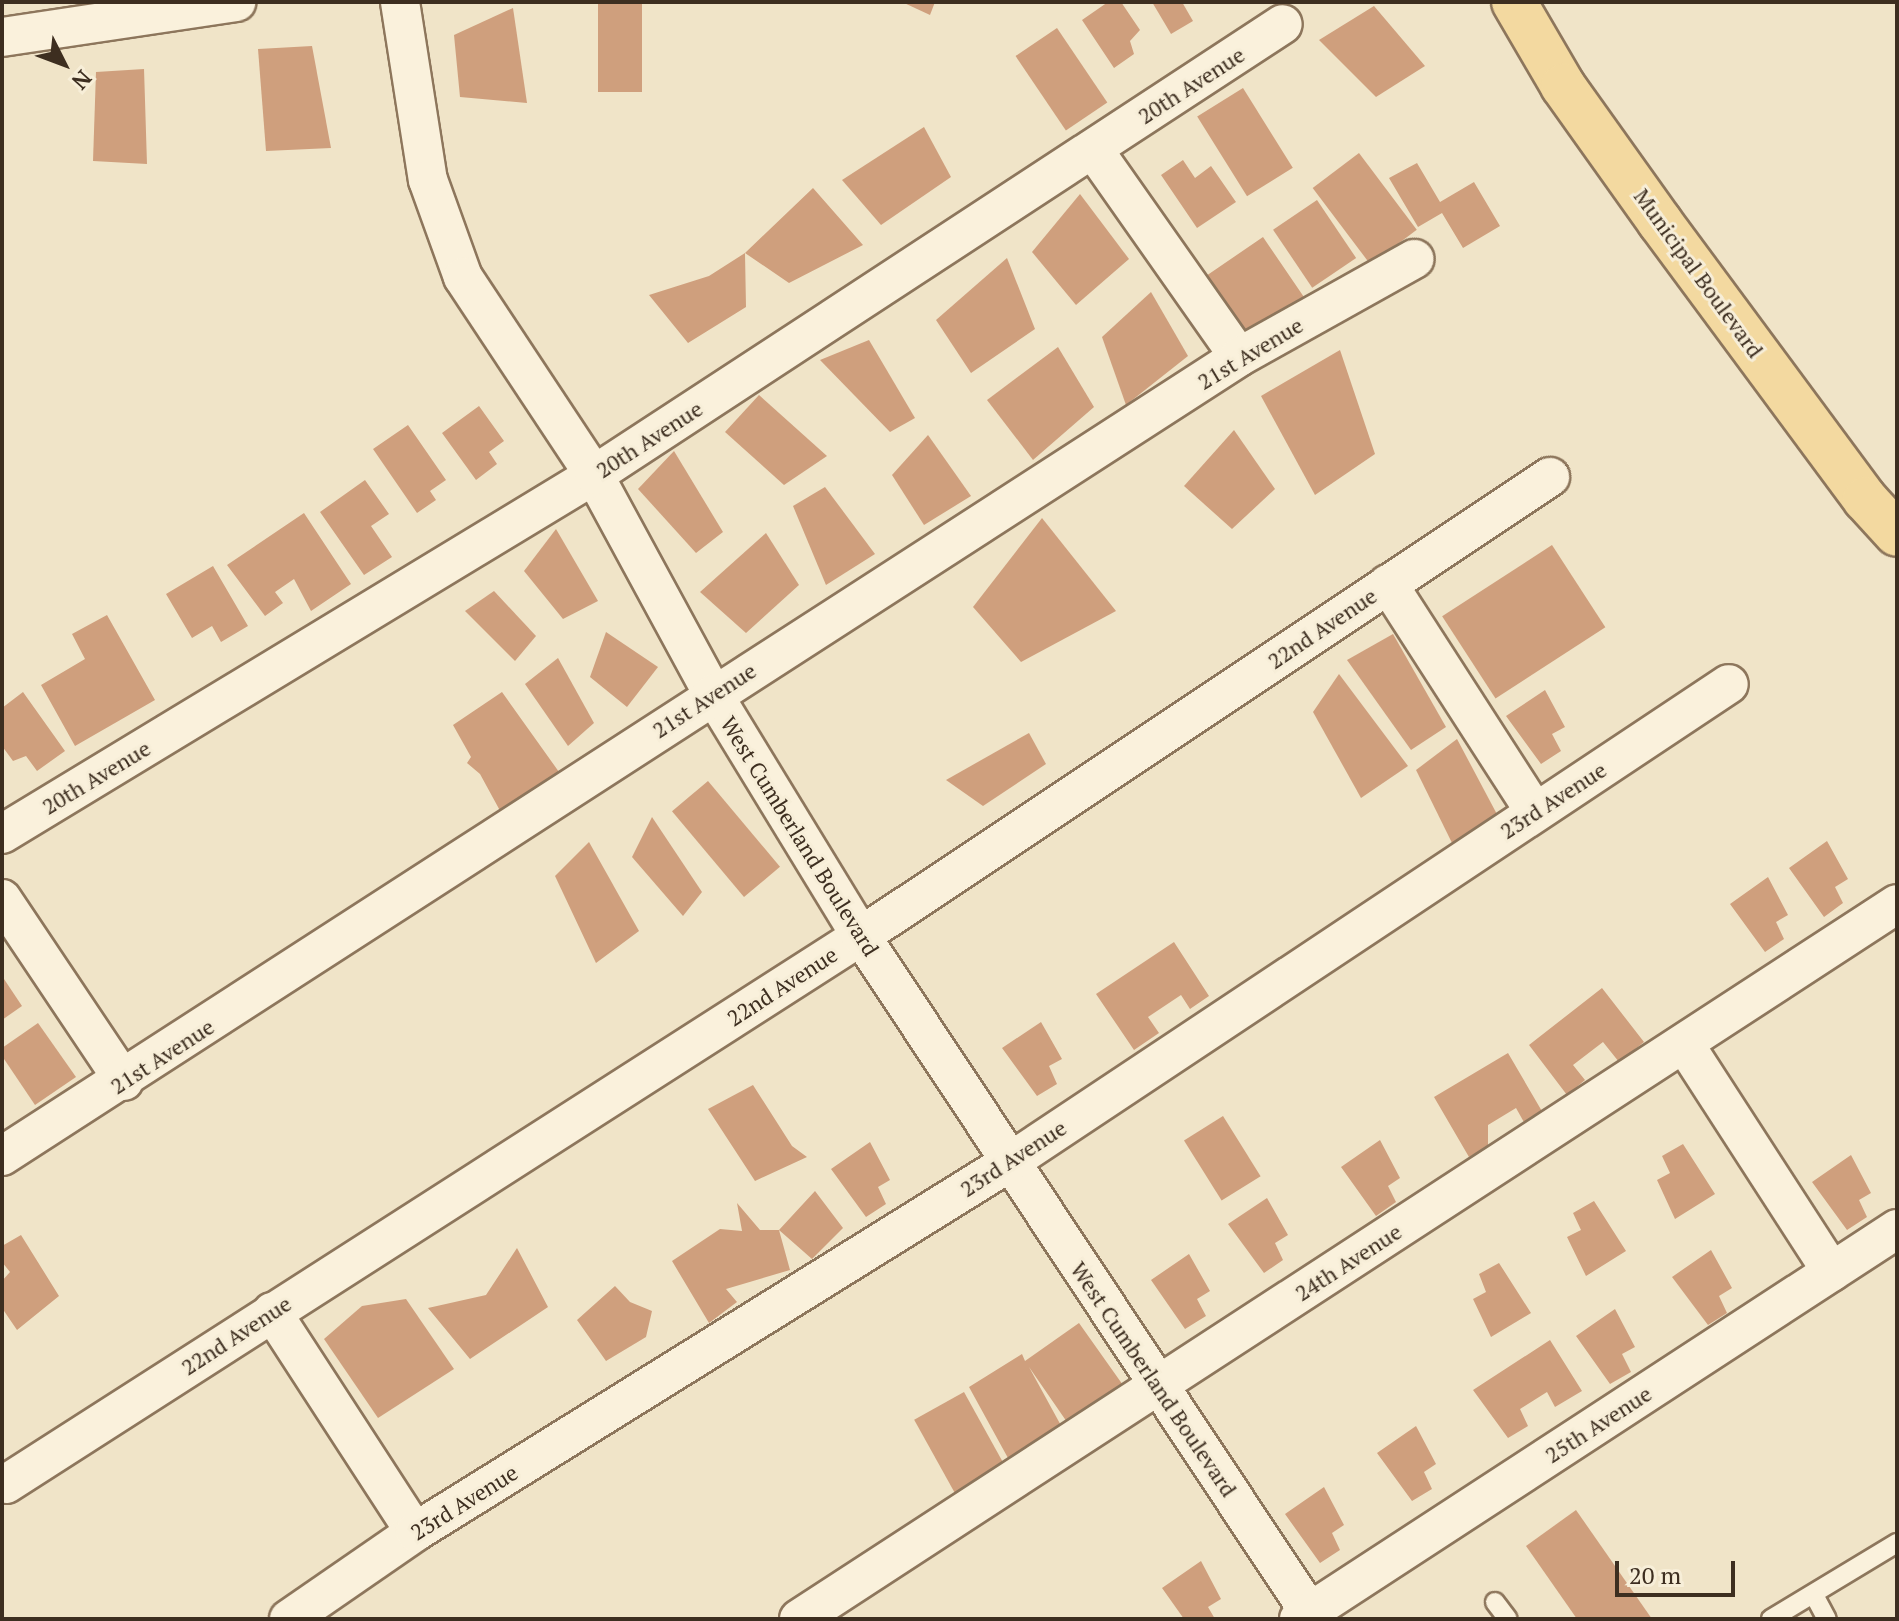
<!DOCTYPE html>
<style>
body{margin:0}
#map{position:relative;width:1899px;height:1621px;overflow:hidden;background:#f0e4c8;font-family:"PT Serif",serif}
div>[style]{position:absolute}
.building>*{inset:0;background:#cf9f7d;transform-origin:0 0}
.roads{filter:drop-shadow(2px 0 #8d765c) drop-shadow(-2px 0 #8d765c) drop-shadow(0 2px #8d765c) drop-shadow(0 -2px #8d765c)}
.lane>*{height:18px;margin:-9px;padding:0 9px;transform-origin:9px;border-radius:9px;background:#faf1dc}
.street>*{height:38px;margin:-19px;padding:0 19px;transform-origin:19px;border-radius:19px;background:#faf1dc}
.primary>*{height:44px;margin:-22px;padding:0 22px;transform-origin:22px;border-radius:22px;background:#f3d9a0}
span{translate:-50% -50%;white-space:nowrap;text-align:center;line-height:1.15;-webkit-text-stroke:6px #f7eed8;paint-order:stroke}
.street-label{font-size:22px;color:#3d2e20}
.frame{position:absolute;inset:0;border:4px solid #3d2e20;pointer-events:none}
.north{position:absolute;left:24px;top:24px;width:80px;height:80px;-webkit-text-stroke:6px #f7eed8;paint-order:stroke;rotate:132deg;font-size:22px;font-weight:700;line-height:32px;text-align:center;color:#3d2e20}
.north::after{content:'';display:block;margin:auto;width:28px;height:36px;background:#3d2e20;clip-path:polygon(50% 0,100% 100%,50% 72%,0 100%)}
.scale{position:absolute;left:1615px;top:1561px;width:120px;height:36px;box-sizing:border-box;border:4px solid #3d2e20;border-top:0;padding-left:10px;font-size:24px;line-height:28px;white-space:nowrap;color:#3d2e20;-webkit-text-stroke:6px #f7eed8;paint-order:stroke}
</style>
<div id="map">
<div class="building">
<div style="left:598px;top:2px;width:44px;height:90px"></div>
<div style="clip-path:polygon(902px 2px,935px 2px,930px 15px)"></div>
<div style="clip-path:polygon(1108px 2px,1121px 2px,1140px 30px,1130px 41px,1134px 54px,1114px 68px,1082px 20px)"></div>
<div style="clip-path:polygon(1152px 2px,1182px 2px,1193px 21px,1171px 34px)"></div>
<div style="clip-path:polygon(1374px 6px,1425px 66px,1376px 97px,1319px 40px)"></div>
<div style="clip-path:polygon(513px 8px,527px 103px,460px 97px,454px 35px)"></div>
<div style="left:1057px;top:28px;width:90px;height:50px;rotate:56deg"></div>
<div style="clip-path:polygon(312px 46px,331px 148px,266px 151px,258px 49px)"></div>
<div style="clip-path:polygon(144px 69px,147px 164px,93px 161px,96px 72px)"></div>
<div style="left:1243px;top:88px;width:94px;height:54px;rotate:58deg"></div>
<div style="clip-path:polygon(924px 127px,951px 177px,881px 225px,842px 180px)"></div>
<div style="left:1359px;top:153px;width:96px;height:58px;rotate:53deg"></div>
<div style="clip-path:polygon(1183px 160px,1195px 178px,1211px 166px,1236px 202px,1197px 228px,1161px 175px)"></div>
<div style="clip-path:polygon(1417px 163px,1440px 202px,1474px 182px,1500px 226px,1463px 248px,1442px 213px,1418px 227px,1389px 178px)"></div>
<div style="clip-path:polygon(813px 188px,863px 245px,789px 283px,745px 253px,746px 307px,688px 343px,649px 295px,709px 276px,745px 253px)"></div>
<div style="clip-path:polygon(1080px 194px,1129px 259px,1076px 305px,1032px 252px)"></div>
<div style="left:1317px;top:200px;width:70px;height:53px;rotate:56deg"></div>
<div style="clip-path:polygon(1263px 237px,1308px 303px,1282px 320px,1277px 313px,1246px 334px,1206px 276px)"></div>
<div style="clip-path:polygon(1007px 258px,1035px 329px,971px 373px,936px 320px)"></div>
<div style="clip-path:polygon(1151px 292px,1188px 356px,1126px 405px,1102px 337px)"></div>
<div style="clip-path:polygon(869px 340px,915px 418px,890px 432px,820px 360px)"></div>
<div style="clip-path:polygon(1058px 347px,1094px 407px,1033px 460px,987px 400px)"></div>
<div style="clip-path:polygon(1340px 350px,1375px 454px,1315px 495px,1261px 396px)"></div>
<div style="clip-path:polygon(759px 395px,827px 456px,784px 485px,725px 432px)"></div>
<div style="clip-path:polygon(479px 406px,504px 441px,489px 452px,497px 464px,476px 480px,442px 433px)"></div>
<div style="clip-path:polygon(408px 425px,446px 480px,430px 491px,436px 500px,417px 513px,373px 449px)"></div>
<div style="clip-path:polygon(1234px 430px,1275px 489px,1232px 529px,1184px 486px)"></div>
<div style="clip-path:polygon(928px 435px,971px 496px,924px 525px,892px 475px)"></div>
<div style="clip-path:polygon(674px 451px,723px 532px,696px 553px,638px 489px)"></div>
<div style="clip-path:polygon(365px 480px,389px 514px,371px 526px,392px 557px,364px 575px,320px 512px)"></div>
<div style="clip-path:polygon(825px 487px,875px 554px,826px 585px,793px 506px)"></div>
<div style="clip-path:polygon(304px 513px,351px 584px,311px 611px,294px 579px,275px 592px,283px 603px,265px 616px,227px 565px)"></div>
<div style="clip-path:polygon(1042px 518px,1116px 611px,1021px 662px,973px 607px)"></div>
<div style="clip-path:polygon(556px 529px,598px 601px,563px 619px,524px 571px)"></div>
<div style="clip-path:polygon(766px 533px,799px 585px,746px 633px,700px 592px)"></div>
<div style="left:1552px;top:545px;width:98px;height:131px;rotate:57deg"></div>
<div style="clip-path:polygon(213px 566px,248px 626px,221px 642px,212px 626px,192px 638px,166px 594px)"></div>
<div style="clip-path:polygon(494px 591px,536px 636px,515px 661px,465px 611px)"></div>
<div style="clip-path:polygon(107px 615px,155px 700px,75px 746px,41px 685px,85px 659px,72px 634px)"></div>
<div style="clip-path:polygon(606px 632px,658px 667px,627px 707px,590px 677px)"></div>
<div style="clip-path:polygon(1393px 634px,1446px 727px,1411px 750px,1347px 660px)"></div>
<div style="clip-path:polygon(558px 658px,594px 723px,568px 746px,525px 684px)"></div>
<div style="clip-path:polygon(1339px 674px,1408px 766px,1361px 798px,1313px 712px)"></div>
<div style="clip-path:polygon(1545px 690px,1565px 727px,1552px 734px,1561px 751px,1541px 764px,1506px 716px)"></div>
<div style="clip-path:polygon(23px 692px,65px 751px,37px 771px,26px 756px,13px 761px,2px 746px,2px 708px)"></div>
<div style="clip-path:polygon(502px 692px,564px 779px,504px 818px,480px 774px,467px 763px,471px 757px,453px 725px)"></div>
<div style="clip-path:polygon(1029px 733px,1046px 764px,983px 806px,946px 780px)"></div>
<div style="clip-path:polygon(1457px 739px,1499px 818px,1456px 851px,1416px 770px)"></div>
<div style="left:708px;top:781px;width:112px;height:47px;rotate:50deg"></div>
<div style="clip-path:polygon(652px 817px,702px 892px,683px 916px,632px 857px)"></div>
<div style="clip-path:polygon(1827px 841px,1848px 879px,1835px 887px,1843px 903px,1824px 917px,1789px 868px)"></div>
<div style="clip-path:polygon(589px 842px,639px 931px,596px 963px,555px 876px)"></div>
<div style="clip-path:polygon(1768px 877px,1788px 915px,1776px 922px,1784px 939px,1765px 952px,1730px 904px)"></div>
<div style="clip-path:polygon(1174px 942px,1209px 996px,1190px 1009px,1181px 995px,1148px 1017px,1159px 1033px,1134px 1050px,1096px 994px)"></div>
<div style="clip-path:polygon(2px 976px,22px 1006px,2px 1020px)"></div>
<div style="clip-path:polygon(1602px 988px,1644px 1042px,1619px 1062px,1603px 1042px,1573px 1065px,1585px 1080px,1567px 1095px,1529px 1045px)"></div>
<div style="clip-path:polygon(1041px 1022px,1062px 1059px,1049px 1066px,1057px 1084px,1037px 1096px,1002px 1048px)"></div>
<div style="clip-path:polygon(38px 1023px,76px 1077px,35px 1105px,2px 1056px,2px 1048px)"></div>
<div style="clip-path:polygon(1508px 1053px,1543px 1113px,1525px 1124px,1516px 1108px,1488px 1125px,1488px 1146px,1469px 1157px,1434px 1097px)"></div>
<div style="clip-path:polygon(753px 1085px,792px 1146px,807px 1157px,755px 1181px,708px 1109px)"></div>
<div style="left:1223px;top:1116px;width:71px;height:46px;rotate:58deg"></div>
<div style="clip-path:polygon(1380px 1140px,1400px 1178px,1388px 1186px,1396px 1202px,1376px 1216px,1341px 1167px)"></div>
<div style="clip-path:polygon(870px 1142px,890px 1180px,878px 1187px,886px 1204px,866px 1217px,831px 1169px)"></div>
<div style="clip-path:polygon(1683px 1144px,1715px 1194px,1675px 1219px,1657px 1180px,1670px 1173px,1662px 1156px)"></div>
<div style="clip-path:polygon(1851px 1155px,1871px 1193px,1859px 1200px,1867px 1217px,1847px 1230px,1812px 1182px)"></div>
<div style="clip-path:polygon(815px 1191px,843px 1228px,812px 1259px,779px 1230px,790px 1270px,726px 1289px,737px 1302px,709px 1323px,672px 1261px,720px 1229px,742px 1231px,737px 1203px,760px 1230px,779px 1230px)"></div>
<div style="clip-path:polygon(1267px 1198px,1288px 1235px,1275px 1243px,1283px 1260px,1264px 1273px,1228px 1224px)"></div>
<div style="clip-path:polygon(1594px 1201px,1626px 1251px,1586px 1276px,1567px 1237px,1581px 1230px,1573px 1213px)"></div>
<div style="clip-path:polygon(21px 1235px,59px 1296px,17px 1330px,2px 1308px,2px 1281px,10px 1272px,2px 1262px,2px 1246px)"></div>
<div style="clip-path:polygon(517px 1248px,548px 1307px,470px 1359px,428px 1308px,486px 1295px)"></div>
<div style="clip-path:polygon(1711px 1250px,1732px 1288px,1719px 1296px,1727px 1313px,1708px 1325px,1672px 1277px)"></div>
<div style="clip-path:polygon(1189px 1254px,1210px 1291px,1197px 1299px,1206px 1316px,1185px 1329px,1151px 1280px)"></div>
<div style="clip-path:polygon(1499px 1263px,1531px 1313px,1491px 1337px,1473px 1299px,1486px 1292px,1479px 1274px)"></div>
<div style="clip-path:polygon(615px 1286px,630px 1302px,652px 1311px,646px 1337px,606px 1361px,577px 1320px)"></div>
<div style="clip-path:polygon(406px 1299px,454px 1369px,378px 1418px,324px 1339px,362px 1306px)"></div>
<div style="clip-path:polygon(1615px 1309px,1635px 1347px,1622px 1354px,1631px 1372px,1610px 1384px,1576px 1336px)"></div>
<div style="clip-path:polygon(1079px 1323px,1130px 1395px,1078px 1438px,1029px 1367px,1064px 1431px,1014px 1469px,969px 1387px,1022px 1354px,1025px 1361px)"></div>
<div style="clip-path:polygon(1550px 1340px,1582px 1391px,1555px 1407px,1547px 1392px,1520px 1409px,1528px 1426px,1508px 1438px,1473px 1390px)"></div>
<div style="left:964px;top:1392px;width:90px;height:57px;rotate:61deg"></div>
<div style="clip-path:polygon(1416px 1426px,1436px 1464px,1424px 1472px,1432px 1489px,1412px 1501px,1377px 1453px)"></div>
<div style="clip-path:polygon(1324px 1487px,1344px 1525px,1332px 1533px,1340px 1550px,1320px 1563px,1285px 1514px)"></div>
<div style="clip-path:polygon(1576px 1510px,1652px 1619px,1577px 1619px,1526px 1546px)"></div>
<div style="clip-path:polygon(1201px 1561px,1221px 1599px,1208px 1607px,1215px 1619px,1184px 1619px,1162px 1588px)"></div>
</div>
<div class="roads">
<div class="lane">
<div style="left:1814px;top:1595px;width:27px;rotate:62deg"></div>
<div style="left:1495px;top:1602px;width:21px;rotate:53deg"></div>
<div style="left:1771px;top:1619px;width:147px;rotate:-31.1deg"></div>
</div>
<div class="street">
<div style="left:400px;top:2px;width:180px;rotate:81.1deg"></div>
<div style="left:428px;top:180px;width:103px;rotate:70.2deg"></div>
<div style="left:463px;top:277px;width:237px;rotate:56.5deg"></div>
<div style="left:594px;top:475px;width:249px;rotate:61.5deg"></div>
<div style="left:713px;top:694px;width:284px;rotate:58.6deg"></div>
<div style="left:861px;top:936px;width:820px;rotate:56.45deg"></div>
<div style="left:2px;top:37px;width:237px;rotate:-8.5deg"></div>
<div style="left:1093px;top:149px;width:254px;rotate:54.9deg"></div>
<div style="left:1388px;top:584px;width:271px;rotate:57.2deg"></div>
<div style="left:2px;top:834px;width:692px;rotate:-31.23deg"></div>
<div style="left:594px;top:475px;width:823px;rotate:-33.21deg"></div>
<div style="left:2px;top:899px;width:219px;rotate:56.2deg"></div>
<div style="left:1685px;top:1045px;width:270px;rotate:57.1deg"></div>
<div style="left:2px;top:1156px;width:1473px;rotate:-32.86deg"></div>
<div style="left:1239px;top:357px;width:201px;rotate:-29.2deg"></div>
<div style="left:272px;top:1312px;width:262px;rotate:57deg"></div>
<div style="left:6px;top:1484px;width:1016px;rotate:-32.66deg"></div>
<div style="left:861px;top:936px;width:828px;rotate:-33.67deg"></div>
<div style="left:289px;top:1619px;width:153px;rotate:-34.6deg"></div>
<div style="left:415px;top:1532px;width:701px;rotate:-31.88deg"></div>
<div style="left:1010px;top:1162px;width:863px;rotate:-33.62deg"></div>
<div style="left:799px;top:1619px;width:1310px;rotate:-33.07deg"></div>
<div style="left:1299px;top:1619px;width:714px;rotate:-33.11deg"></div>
</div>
<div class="primary">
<div style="left:1514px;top:2px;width:97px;rotate:59.7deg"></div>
<div style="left:1563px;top:86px;width:167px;rotate:54.5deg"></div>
<div style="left:1660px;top:222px;width:345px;rotate:53.5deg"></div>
<div style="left:1865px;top:499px;width:47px;rotate:47.6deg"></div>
</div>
</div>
<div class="street-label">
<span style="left:1191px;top:85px;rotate:-33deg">20th Avenue</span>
<span style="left:1699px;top:273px;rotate:54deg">Municipal Boulevard</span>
<span style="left:1250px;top:353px;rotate:-31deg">21st Avenue</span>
<span style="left:649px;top:439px;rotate:-33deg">20th Avenue</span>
<span style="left:1322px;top:628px;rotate:-34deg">22nd Avenue</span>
<span style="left:704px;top:700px;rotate:-33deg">21st Avenue</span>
<span style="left:96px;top:777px;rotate:-31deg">20th Avenue</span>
<span style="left:1553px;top:800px;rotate:-33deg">23rd Avenue</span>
<span style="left:800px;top:836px;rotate:58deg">West Cumberland Boulevard</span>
<span style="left:782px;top:986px;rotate:-33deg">22nd Avenue</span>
<span style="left:162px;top:1056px;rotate:-33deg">21st Avenue</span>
<span style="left:1013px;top:1158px;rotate:-33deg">23rd Avenue</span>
<span style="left:1348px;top:1262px;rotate:-33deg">24th Avenue</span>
<span style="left:236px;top:1335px;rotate:-33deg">22nd Avenue</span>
<span style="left:1154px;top:1379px;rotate:56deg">West Cumberland Boulevard</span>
<span style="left:1598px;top:1424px;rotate:-33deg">25th Avenue</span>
<span style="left:464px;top:1502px;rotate:-32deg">23rd Avenue</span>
</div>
<div class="frame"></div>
<div class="north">N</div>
<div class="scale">20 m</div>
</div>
